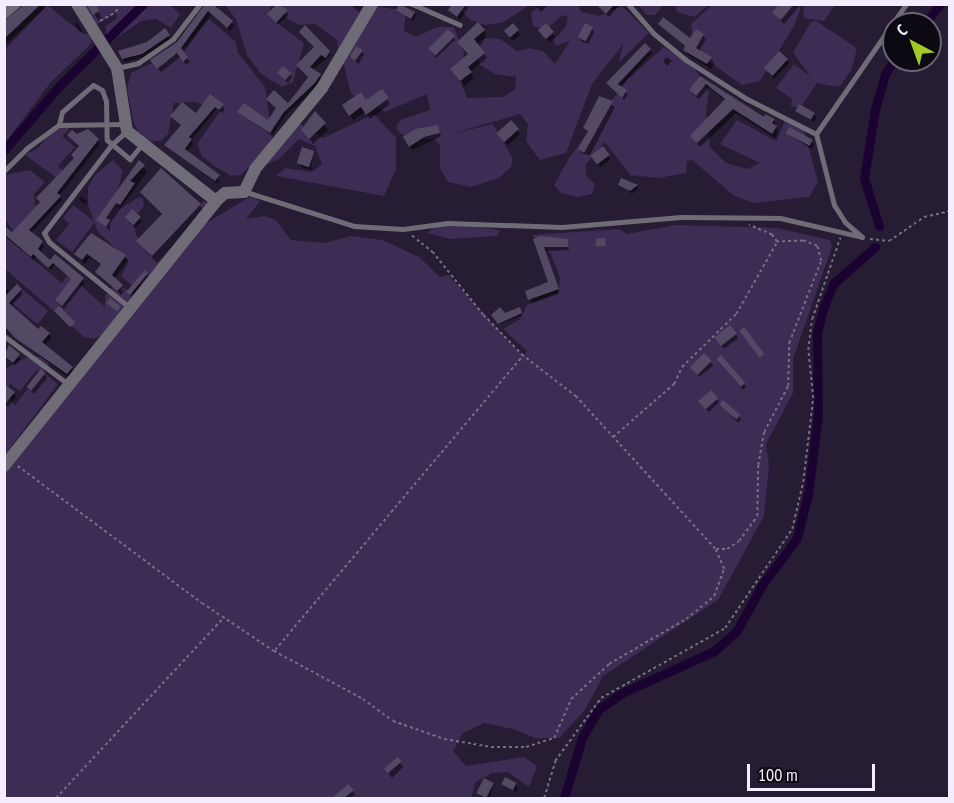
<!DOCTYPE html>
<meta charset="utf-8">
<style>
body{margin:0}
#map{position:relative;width:954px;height:803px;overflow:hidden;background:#261c33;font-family:"PT Sans Narrow",sans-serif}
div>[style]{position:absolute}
.green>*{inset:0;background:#3d2c54;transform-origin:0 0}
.shadow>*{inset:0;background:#0007;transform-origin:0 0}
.canal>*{height:9px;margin:-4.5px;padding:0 4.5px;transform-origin:4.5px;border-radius:4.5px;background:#1b0331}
.building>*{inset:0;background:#544964;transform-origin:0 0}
.path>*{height:1.5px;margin-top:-0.75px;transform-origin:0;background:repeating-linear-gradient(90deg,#766e82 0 3px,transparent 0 6px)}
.service>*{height:5px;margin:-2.5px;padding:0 2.5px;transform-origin:2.5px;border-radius:2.5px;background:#6f6b77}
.minor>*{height:10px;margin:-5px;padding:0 5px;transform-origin:5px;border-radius:5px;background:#6f6b77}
.tertiary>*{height:12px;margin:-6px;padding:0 6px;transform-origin:6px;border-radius:6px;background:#6f6b77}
span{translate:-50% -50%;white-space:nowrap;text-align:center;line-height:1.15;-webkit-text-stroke:4.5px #0d0913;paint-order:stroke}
.frame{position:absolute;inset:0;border:6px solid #f3edfe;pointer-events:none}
.north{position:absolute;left:882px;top:12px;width:60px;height:60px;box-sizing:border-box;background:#0d0913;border:2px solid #696471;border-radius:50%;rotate:319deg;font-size:16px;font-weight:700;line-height:24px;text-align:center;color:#f3edfe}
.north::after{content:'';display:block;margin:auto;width:21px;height:27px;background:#a3c926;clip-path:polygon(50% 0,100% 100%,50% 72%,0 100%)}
.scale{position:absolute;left:747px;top:764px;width:128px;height:27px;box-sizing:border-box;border:3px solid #f3edfe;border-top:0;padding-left:8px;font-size:18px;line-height:21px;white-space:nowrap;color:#f3edfe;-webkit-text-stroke:4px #0d0913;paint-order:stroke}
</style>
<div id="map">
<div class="green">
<div style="clip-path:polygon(797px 4px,801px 8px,794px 26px,760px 81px,742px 85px,694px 51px,691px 24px,712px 5px)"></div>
<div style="clip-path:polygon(47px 5px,82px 33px,91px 35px,92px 43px,51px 82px,5px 143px,4px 51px)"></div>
<div style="clip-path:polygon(72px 5px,170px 5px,180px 14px,171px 28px,156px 19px,141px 21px,115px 39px,106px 34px,106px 26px,117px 18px,116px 13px,92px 27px)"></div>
<div style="clip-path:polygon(225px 5px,271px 5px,269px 17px,304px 43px,293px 82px,282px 87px,261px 74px,247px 55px,236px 19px)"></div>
<div style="clip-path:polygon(276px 5px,369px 5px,338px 54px,337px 40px,315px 24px,300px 25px,288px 19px)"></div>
<div style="clip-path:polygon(455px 5px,529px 5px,504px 22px,486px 25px,471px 20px)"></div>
<div style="clip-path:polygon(540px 5px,578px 5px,581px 12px,599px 16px,622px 6px,649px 33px,619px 62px,623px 44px,592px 84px,566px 153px,540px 160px,526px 141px,528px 124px,520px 114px,451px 134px,493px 124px,513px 159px,511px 167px,499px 178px,471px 187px,448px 182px,440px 168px,440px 146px,435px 139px,408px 139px,397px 130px,397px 124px,403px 119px,430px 110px,427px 94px,385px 112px,351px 94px,342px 57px,374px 6px,406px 11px,404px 31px,416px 37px,437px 27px,454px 27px,464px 53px,462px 85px,467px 98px,503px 97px,515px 89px,516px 77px,495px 74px,480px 65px,476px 55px,485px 38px,500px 39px,517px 51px,530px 48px,543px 51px,555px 64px,570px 41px,555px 46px,554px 39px,565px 28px,568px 17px,562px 15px,546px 30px,533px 26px,531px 13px)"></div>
<div style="clip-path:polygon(638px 5px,663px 5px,655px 15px,647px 15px)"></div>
<div style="clip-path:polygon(675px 5px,675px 4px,708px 5px,695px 17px,677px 12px)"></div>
<div style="clip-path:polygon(803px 5px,803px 4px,835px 5px,824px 21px,804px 18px)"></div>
<div style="clip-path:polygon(209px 19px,236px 42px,238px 53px,265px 87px,273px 142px,241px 175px,231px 176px,216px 167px,202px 156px,197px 144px,221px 110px,195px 102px,174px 103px,168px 134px,161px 141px,151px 141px,141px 136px,134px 124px,127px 88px,131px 73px,186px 47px)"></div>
<div style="clip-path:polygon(816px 21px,857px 48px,851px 71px,839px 87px,817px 83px,801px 107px,791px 107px,792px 99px,776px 88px,794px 64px,811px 77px,793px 53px,811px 22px)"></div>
<div style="clip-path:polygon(664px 47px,695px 69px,709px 92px,706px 112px,710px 147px,726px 163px,747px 169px,760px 163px,720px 144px,737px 120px,776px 141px,785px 121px,804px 130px,818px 182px,809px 197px,753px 203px,733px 195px,692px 160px,687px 161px,686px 173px,659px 178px,630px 175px,605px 142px,586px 164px,586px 176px,595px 184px,592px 194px,578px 197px,561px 193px,554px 185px,569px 158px,627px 80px)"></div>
<div style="clip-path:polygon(374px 114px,396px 138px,396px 169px,384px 196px,276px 176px,285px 168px,312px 172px,322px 164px,315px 146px,299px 139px,279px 159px,265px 165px,297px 122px,323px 138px)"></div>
<div style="clip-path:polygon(67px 125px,69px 130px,62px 136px,75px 147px,58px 166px,65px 172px,58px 179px,25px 155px,39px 147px,50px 133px)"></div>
<div style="clip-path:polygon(113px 160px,123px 171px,115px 199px,120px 209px,139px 197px,143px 199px,144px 206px,133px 219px,136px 235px,149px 253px,204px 201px,208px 204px,145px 283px,134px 287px,121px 276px,129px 261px,98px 232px,88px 205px,88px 187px,95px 175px)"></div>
<div style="clip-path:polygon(30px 170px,45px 182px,34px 194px,36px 210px,16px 235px,5px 219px,4px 175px)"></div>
<div style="clip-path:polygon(251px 196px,260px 201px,246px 219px,264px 216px,276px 220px,291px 240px,325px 243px,351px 236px,383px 240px,419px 257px,440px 277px,448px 275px,523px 356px,527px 351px,503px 329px,520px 319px,527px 305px,558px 294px,560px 278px,551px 254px,532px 235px,619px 229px,627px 234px,675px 225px,777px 228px,830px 240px,832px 247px,793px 359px,793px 393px,766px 444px,769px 465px,764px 516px,718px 600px,603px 676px,585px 710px,559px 738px,535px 738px,513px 729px,484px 723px,463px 733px,453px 751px,466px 766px,524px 757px,537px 766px,529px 787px,508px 772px,492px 773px,475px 783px,471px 798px,5px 798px,5px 459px,195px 230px)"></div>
<div style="clip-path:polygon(73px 205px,95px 222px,72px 252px,56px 240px,69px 224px,63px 218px)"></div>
<div style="clip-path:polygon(450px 224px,493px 229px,500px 231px,497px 236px,451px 239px,427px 233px,436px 226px)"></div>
<div style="clip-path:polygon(4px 236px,62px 283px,68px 274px,105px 307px,105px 296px,111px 288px,119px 286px,135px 294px,102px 335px,94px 339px,84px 337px,5px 269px)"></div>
<div style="left:23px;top:290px;width:33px;height:17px;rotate:40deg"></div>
<div style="clip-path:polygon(41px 357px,49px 364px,46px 370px,36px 371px,20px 391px,9px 383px,10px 401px,15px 405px,42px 371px,58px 384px,5px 455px,5px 369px,25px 358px)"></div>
</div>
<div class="shadow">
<div style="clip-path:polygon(27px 4px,43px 4px,45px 8px,4px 46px,4px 23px)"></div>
<div style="clip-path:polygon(88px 4px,94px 4px,102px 18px,98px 20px)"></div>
<div style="clip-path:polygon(205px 4px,221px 4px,216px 9px,234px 26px,230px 31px,211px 14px,183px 53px,190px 62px,186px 65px,180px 57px,161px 72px,155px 65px,178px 43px)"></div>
<div style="left:280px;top:4px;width:14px;height:15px;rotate:51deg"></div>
<div style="clip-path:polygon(350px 4px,364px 4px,364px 5px,359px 12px)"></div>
<div style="clip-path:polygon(454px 4px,469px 7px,460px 20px,450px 10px)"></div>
<div style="clip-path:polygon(534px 4px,549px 4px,541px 12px)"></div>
<div style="clip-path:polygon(603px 4px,616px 4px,618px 7px,609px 17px,603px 11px)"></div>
<div style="clip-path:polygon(780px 4px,801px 4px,784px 24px,774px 13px)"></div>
<div style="clip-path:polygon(398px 10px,414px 13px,416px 16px,413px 21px)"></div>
<div style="clip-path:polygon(77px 22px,82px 31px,80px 32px,75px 24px)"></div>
<div style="clip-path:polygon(659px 24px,690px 40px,703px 35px,706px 40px,699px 51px,711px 58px,714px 64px,711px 69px,688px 55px,686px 48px)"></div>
<div style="clip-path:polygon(513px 25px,520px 35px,513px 41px,508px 35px)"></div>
<div style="clip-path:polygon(546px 25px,555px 37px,550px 42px,542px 34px)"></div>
<div style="clip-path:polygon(592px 28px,594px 32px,588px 44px,581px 41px,579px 37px)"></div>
<div style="clip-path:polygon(165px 30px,170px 39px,144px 57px,125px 62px,120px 52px,147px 43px)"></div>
<div style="clip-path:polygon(484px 30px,486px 36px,477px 45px,487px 58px,470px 72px,474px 78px,464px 86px,455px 75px,469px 55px,459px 42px)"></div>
<div style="clip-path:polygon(300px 32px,331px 55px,312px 70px,322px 79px,317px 87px,285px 116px,272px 136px,239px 112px,268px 122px,277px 109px,268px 99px,288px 105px,309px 78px,300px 69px,315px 48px)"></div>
<div style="clip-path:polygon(453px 37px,455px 40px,436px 58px,431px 52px)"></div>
<div style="clip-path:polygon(650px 50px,652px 53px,620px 87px,628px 94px,624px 100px,608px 84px)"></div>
<div style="clip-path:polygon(362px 51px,364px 55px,358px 64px,352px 57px)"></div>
<div style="clip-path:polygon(667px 57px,672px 61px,667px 66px,663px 61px)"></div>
<div style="clip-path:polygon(787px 60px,789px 63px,774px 79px,765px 68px)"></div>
<div style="clip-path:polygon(279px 73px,290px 74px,292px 77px,288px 83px)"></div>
<div style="clip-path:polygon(701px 78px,764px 119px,774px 120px,778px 132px,775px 138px,736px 113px,700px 147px,692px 136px,725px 101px,709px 87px,699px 99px,693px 95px,691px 90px)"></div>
<div style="clip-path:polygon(211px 96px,225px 109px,222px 113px,217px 109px,191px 140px,193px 144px,187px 152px,219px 176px,218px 184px,165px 145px,182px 126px,172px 116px,196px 115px)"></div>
<div style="clip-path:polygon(599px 98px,615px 107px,590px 155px,582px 154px,579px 149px,588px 134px,585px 128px)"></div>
<div style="clip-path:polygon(387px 99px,390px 104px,370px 119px,366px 112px,353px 120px,344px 105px)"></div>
<div style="clip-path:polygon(797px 111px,814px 114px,816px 118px,814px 122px)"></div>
<div style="clip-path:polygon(315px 114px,328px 130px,313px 144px,307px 136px,306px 123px)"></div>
<div style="clip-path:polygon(511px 122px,520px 134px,508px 145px,500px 137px)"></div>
<div style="clip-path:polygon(438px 127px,441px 136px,412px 150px,405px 138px)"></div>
<div style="clip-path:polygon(787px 133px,811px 141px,814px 145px,811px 149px)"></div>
<div style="clip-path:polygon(69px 135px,97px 140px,100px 144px,59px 196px,62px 200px,31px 233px,44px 246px,40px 252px,50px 262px,55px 256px,85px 282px,64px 309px,56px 301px,72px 280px,55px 265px,51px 270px,36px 257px,34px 260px,4px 235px,4px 228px,12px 234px,40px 203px,38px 198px,75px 159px,80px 147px)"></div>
<div style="clip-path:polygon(313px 152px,311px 170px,301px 167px,299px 163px)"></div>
<div style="clip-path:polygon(608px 156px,610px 160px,600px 167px,594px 159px)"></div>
<div style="clip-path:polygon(139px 162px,147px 172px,110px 223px,110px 231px,98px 220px)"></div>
<div style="clip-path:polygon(620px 184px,637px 186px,638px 188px,632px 194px)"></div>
<div style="clip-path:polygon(142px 192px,200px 205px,204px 212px,157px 263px,138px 242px,163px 216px)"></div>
<div style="clip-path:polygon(81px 196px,87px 201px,85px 205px,79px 199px)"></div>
<div style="clip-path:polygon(126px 217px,140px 218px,142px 221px,135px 228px)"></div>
<div style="clip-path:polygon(535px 240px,567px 241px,569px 250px,545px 251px,559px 293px,532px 303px,527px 292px,550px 283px)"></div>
<div style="clip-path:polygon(110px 244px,128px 260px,114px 279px,124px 291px,121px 295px,100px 277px,97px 272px,102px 266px,90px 257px,85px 264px,76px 254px)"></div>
<div style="clip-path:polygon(147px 274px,149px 277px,132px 298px,128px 292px)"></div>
<div style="clip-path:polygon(4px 287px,11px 293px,20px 290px,23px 294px,11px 306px,39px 331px,49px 334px,51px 338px,44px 346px,72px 368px,74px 372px,69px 378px,4px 329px)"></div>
<div style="clip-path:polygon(519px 309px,522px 315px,500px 324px,493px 316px)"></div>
<div style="clip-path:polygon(736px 335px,738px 338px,724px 349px,718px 341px)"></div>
<div style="left:9px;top:348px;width:16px;height:9px;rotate:43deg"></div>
<div style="clip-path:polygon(711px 362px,713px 366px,699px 377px,693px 370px)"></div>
<div style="clip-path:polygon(720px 363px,744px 384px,746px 387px,743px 390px)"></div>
<div style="clip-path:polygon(45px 374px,47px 378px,34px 394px,28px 388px)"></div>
<div style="clip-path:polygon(14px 393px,16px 397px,8px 407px,4px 404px)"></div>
<div style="clip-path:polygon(717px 399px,719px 402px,709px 412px,703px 406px)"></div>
<div style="clip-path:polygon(721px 405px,739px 416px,741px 419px,738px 423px)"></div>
<div style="clip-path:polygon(398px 759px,403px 767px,392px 778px,389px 774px)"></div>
<div style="clip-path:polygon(493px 784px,490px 798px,481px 797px,478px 794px)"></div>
<div style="clip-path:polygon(504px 784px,516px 784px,518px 788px,516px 792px)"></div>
<div style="clip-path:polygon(353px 791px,355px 795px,350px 798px,336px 796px)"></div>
</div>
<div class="canal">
<div style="left:924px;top:24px;width:26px;rotate:-51deg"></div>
<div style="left:4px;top:150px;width:84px;rotate:-49.3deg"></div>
<div style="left:59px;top:86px;width:117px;rotate:-44.3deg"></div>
<div style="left:879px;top:226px;width:50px;rotate:-107.4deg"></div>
<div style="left:864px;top:178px;width:70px;rotate:-80.9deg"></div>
<div style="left:875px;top:109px;width:36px;rotate:-74deg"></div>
<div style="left:885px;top:74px;width:17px;rotate:-57deg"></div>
<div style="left:564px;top:798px;width:63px;rotate:-73.3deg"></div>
<div style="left:582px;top:738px;width:34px;rotate:-60deg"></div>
<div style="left:599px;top:709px;width:28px;rotate:-35deg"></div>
<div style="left:622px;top:693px;width:101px;rotate:-24.5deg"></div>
<div style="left:714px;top:651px;width:29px;rotate:-41deg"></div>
<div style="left:736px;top:632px;width:54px;rotate:-61deg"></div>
<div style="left:762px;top:585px;width:59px;rotate:-53.3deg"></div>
<div style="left:797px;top:538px;width:45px;rotate:-76deg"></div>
<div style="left:808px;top:494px;width:80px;rotate:-82.8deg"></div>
<div style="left:818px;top:415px;width:83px;rotate:-90.7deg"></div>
<div style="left:817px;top:332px;width:27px;rotate:-75deg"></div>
<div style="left:824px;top:306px;width:25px;rotate:-67deg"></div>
<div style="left:834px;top:283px;width:55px;rotate:-41.3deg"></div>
</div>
<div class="building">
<div style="clip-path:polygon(25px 4px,41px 4px,4px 39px,4px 21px)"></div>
<div style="clip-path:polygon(87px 4px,96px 4px,99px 11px,93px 15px)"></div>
<div style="clip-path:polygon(205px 4px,213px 4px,233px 21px,227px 28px,208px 11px,181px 48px,188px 57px,183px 62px,177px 53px,157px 69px,150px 60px,177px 42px)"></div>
<div style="clip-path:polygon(277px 4px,288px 10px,276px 23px,267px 14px)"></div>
<div style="clip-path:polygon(399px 4px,415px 12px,411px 19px,396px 10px)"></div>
<div style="clip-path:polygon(452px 4px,466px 4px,457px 17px,448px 10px)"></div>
<div style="clip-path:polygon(596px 4px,615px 4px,606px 14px)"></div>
<div style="clip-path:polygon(779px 4px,794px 4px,781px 20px,772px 13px)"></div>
<div style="clip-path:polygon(663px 17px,690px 38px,696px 29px,704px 34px,696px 48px,712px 57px,707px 64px,683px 50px,685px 46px,658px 24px)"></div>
<div style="clip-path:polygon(478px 22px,485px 30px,474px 39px,485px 53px,468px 67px,472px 72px,460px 81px,450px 69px,468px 54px,457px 42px)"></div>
<div style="left:513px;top:23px;width:9px;height:12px;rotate:49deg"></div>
<div style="left:546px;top:23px;width:12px;height:11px;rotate:48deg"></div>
<div style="left:585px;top:23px;width:9px;height:16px;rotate:27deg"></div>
<div style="clip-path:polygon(305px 25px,330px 51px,326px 58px,321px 55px,310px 67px,321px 74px,315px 83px,284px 112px,270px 133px,237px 112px,244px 103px,268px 120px,276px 108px,266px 99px,274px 90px,288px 103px,297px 92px,308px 77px,296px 65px,314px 47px,299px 32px)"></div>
<div style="clip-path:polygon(165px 28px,170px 35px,142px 54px,122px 59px,118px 51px,147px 42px)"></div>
<div style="left:448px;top:29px;width:10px;height:28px;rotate:45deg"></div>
<div style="clip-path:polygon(645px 43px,651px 49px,618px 84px,627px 90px,622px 98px,606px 83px)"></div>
<div style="clip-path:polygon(356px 46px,363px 50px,355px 61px,350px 57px)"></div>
<div style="left:779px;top:51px;width:12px;height:23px;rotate:42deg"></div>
<div style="left:283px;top:66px;width:11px;height:9px;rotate:41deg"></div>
<div style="clip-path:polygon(700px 76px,764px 117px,765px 114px,775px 119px,772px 123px,777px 126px,772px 134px,733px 109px,697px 143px,690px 136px,725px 99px,706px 84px,696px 96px,689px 90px)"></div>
<div style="clip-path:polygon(382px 89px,389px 98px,366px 115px,361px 107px,349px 116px,342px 105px,361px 92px,366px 100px)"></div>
<div style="clip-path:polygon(210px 94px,224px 104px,219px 110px,215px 107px,189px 137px,192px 139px,185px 149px,220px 175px,215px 181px,164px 145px,181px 125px,170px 116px,182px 102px,196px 113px)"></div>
<div style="clip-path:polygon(599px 96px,613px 101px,584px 153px,578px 149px,588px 131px,583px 128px)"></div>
<div style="left:799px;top:104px;width:18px;height:8px;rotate:29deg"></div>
<div style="clip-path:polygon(315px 111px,326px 123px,309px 139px,301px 130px)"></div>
<div style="left:511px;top:120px;width:12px;height:20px;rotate:48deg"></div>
<div style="clip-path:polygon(438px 125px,440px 133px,424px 137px,409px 147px,403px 137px,415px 129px)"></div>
<div style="left:789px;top:127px;width:27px;height:7px;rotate:28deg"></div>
<div style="clip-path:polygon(88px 129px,99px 139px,57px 193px,61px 196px,29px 230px,43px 241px,38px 249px,50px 260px,55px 254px,84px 278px,62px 306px,55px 300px,71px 279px,53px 263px,48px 268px,33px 254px,31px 257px,4px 234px,4px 226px,12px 232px,16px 228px,40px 202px,36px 198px,74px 158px,71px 155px,79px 146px,67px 135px,72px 130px,77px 134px)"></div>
<div style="left:603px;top:146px;width:11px;height:16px;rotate:52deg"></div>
<div style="left:302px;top:147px;width:13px;height:17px;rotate:18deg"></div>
<div style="clip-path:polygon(139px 160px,145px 165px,130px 181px,135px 183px,120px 205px,116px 203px,106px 218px,110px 220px,106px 227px,96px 220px)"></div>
<div style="clip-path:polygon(161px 168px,201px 204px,152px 256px,136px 241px,162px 214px,140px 192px)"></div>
<div style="clip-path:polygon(621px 178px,638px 185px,630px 191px,618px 185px)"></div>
<div style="left:132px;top:209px;width:12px;height:11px;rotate:42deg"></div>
<div style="clip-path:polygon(91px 233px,126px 255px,112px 275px,123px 285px,117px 291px,95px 272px,101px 264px,87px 254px,82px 260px,74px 254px)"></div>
<div style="clip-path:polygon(540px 236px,568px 239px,568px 247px,544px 247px,559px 289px,528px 300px,525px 291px,548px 282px,533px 239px)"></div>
<div style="clip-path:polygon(605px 238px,606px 246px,596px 246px,596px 239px)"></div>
<div style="clip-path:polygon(145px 270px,148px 273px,130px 295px,126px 292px)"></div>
<div style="clip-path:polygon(17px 284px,22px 289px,9px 303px,38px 329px,41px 326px,50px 333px,42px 342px,73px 367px,67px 374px,15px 338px,4px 326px,4px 297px)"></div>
<div style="left:110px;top:298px;width:14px;height:6px;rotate:39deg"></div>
<div style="left:59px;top:306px;width:23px;height:7px;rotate:45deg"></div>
<div style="clip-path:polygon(500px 307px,505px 313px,520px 307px,522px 313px,498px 324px,491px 315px)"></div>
<div style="left:730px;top:325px;width:11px;height:20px;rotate:52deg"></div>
<div style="left:744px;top:327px;width:34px;height:6px;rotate:53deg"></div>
<div style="clip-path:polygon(9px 345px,20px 354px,13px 363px,4px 356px)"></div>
<div style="left:704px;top:353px;width:11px;height:20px;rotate:45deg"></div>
<div style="left:721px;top:355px;width:37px;height:6px;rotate:49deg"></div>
<div style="left:41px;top:369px;width:6px;height:23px;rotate:39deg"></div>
<div style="clip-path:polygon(4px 384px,15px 392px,4px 405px)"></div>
<div style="left:711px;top:390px;width:11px;height:17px;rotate:49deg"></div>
<div style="left:723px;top:400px;width:23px;height:6px;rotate:41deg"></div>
<div style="left:398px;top:757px;width:6px;height:18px;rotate:51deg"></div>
<div style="left:505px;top:777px;width:13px;height:8px;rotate:27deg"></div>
<div style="left:484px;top:778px;width:11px;height:17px;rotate:27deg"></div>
<div style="clip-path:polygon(348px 784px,354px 790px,344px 798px,332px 798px)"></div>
</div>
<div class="path">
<div style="left:100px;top:21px;width:18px;rotate:-29deg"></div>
<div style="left:116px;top:12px;width:8px;rotate:-76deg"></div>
<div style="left:870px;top:239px;width:19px;rotate:6deg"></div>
<div style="left:889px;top:241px;width:42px;rotate:-34.4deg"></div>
<div style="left:924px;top:217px;width:27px;rotate:-13deg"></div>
<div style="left:613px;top:437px;width:81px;rotate:-41deg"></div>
<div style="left:674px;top:384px;width:19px;rotate:-65deg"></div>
<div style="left:682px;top:367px;width:76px;rotate:-44.5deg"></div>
<div style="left:736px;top:314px;width:83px;rotate:-60.3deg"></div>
<div style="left:777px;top:242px;width:9px;rotate:-126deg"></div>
<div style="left:772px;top:235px;width:25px;rotate:-157deg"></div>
<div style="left:18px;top:466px;width:229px;rotate:36.7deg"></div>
<div style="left:202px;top:603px;width:87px;rotate:33.7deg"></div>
<div style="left:274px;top:651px;width:101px;rotate:28.3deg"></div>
<div style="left:363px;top:699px;width:37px;rotate:36deg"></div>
<div style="left:393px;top:721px;width:54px;rotate:19.4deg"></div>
<div style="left:444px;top:739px;width:48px;rotate:9.7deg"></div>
<div style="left:491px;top:747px;width:35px"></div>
<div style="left:526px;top:747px;width:29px;rotate:-18deg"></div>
<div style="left:554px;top:738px;width:43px;rotate:-66.4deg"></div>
<div style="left:571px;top:699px;width:52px;rotate:-42.6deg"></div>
<div style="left:609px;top:664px;width:89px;rotate:-30.3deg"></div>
<div style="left:686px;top:619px;width:36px;rotate:-39deg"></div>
<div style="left:714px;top:596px;width:29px;rotate:-70deg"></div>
<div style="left:724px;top:569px;width:22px;rotate:-114deg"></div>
<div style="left:715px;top:549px;width:206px;rotate:-132.4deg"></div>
<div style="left:576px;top:397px;width:67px;rotate:-142.3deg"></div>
<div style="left:523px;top:356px;width:57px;rotate:-134.3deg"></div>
<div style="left:483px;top:315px;width:80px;rotate:-128.9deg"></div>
<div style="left:433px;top:253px;width:28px;rotate:-141deg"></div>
<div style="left:716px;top:549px;width:11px"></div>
<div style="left:727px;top:549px;width:14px;rotate:-34deg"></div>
<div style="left:739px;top:541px;width:31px;rotate:-54deg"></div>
<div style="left:757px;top:516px;width:51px;rotate:-88.9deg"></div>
<div style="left:758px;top:465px;width:34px;rotate:-80deg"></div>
<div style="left:764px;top:432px;width:52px;rotate:-62.4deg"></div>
<div style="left:788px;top:386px;width:43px;rotate:-88.7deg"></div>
<div style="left:789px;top:343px;width:88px;rotate:-68.7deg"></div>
<div style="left:821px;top:261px;width:16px;rotate:-105deg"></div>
<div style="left:817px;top:246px;width:15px;rotate:-160deg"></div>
<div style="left:803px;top:241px;width:26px;rotate:178deg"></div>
<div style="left:275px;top:650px;width:385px;rotate:-49.9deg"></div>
<div style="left:56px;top:798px;width:247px;rotate:-47.1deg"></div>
<div style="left:544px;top:798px;width:39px;rotate:-73deg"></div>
<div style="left:555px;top:761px;width:78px;rotate:-53.9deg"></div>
<div style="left:601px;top:698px;width:142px;rotate:-29.4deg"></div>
<div style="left:725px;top:628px;width:120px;rotate:-55.9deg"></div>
<div style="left:792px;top:529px;width:48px;rotate:-76.8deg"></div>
<div style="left:803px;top:482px;width:85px;rotate:-83.2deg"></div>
<div style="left:813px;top:398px;width:48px;rotate:-95.9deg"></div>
<div style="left:808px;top:350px;width:31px;rotate:-83deg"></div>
<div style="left:812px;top:319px;width:86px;rotate:-70.9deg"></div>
</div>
<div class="service">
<div style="left:412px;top:4px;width:52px;rotate:23.6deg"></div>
<div style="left:628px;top:4px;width:38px;rotate:49deg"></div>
<div style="left:653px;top:33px;width:43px;rotate:39.3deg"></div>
<div style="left:686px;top:60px;width:72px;rotate:32.6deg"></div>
<div style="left:747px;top:99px;width:77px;rotate:26.9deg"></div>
<div style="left:816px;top:134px;width:158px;rotate:-55.3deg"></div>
<div style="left:117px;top:68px;width:22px;rotate:-13deg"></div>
<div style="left:138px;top:63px;width:42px;rotate:-34.4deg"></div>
<div style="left:173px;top:39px;width:44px;rotate:-52.4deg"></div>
<div style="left:59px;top:125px;width:13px;rotate:-77deg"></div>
<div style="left:62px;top:112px;width:41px;rotate:-41.1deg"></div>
<div style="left:93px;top:85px;width:10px;rotate:29deg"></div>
<div style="left:102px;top:90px;width:12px;rotate:70deg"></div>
<div style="left:106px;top:101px;width:39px;rotate:89deg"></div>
<div style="left:107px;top:140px;width:30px;rotate:40deg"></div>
<div style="left:130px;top:159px;width:19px;rotate:-51deg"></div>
<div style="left:127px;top:131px;width:20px;rotate:139deg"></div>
<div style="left:112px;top:144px;width:112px;rotate:127.4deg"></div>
<div style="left:44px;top:233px;width:10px;rotate:61deg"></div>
<div style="left:49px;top:242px;width:103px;rotate:39.1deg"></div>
<div style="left:4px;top:171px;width:33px;rotate:-45deg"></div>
<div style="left:27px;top:148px;width:39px;rotate:-36deg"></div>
<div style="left:59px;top:125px;width:67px;rotate:-0.9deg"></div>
<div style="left:246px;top:192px;width:113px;rotate:17.5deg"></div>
<div style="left:354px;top:226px;width:49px;rotate:3.5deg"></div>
<div style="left:403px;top:229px;width:45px;rotate:-7.6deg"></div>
<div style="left:448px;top:223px;width:114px;rotate:2deg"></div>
<div style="left:562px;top:227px;width:119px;rotate:-4.8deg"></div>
<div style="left:681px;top:217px;width:99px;rotate:0.6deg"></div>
<div style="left:780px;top:218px;width:84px;rotate:13deg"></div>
<div style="left:862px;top:237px;width:23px;rotate:-139deg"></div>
<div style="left:845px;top:222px;width:20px;rotate:-123deg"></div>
<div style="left:834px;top:205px;width:73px;rotate:-104.2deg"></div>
<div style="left:4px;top:336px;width:80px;rotate:36.9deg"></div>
</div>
<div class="minor">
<div style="left:4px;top:14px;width:16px;rotate:-40deg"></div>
</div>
<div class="tertiary">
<div style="left:77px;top:4px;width:75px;rotate:58deg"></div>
<div style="left:117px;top:68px;width:64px;rotate:81deg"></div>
<div style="left:127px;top:131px;width:113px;rotate:38.2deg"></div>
<div style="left:4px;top:466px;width:339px;rotate:-51.3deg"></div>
<div style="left:216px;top:201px;width:12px;rotate:-42deg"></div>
<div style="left:225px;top:193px;width:19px;rotate:-3deg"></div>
<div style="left:244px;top:192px;width:25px;rotate:-64deg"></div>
<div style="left:255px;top:169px;width:105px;rotate:-50.4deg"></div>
<div style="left:322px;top:88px;width:98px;rotate:-59.2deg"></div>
</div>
<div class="frame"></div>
<div class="north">С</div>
<div class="scale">100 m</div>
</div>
